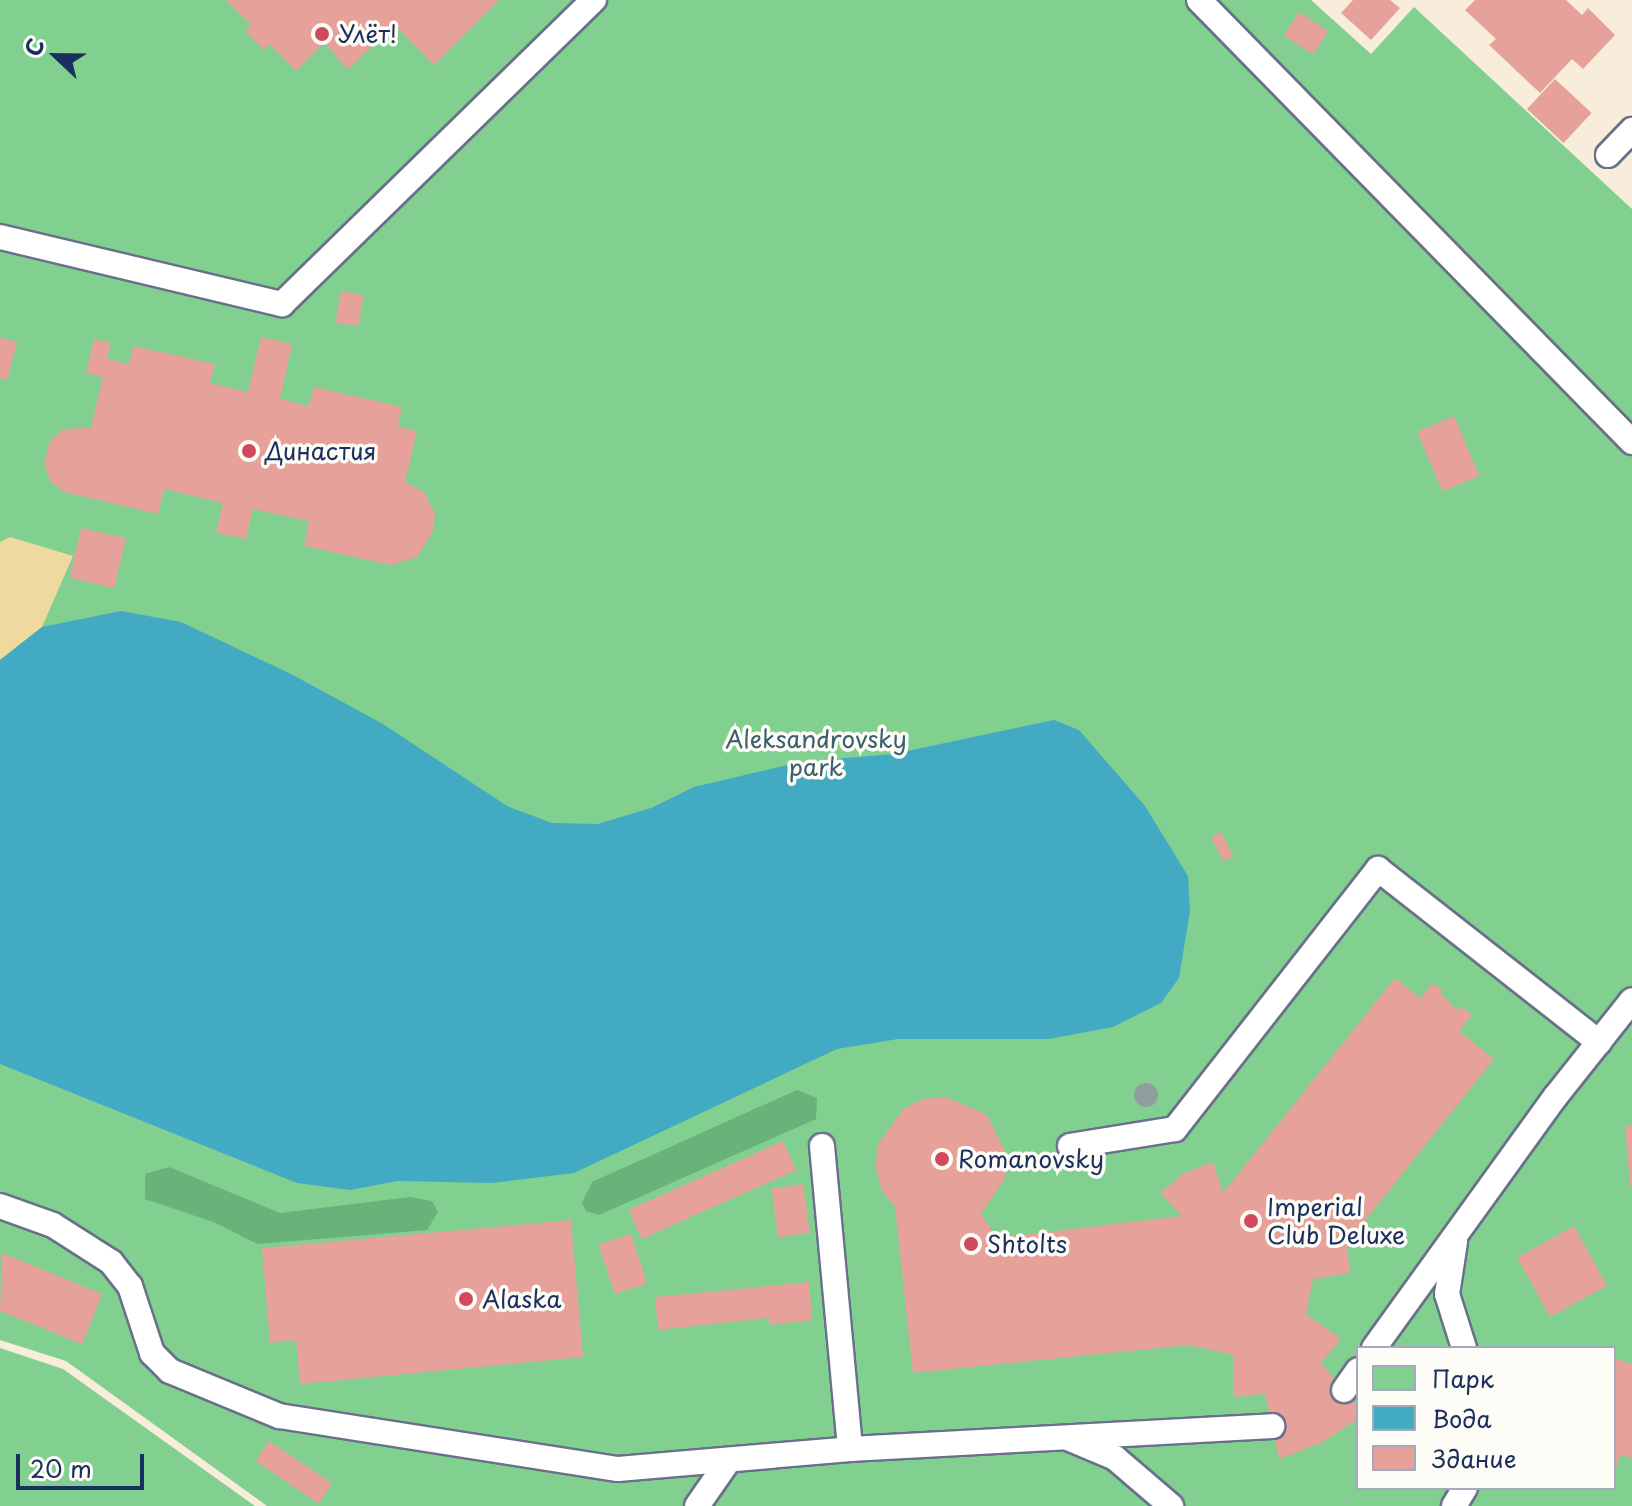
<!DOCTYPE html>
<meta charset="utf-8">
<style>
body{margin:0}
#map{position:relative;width:1632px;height:1506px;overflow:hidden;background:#f8ecda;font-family:"Playpen Sans",sans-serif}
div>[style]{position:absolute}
.green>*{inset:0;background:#82d090}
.forest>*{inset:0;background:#69b27a}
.sand>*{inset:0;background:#eeda9e}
.water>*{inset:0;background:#42aac2}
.building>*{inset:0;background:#e6a29a;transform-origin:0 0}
.roads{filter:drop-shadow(2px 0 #687189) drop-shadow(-2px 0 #687189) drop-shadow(0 2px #687189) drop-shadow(0 -2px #687189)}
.lane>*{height:24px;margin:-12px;padding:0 12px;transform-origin:12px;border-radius:12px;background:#fff}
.trees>*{width:24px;height:24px;margin:-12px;border-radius:50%;background:#909e9e}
.dots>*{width:22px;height:22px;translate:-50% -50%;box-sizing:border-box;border:4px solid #fdfcf7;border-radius:50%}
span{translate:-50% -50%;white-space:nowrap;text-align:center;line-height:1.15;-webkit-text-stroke:7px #fdfcf7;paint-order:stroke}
.poi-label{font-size:24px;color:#1b2f5e}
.left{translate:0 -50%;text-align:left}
.park-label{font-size:24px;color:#3a5f6d}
.legend{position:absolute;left:1356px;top:1346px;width:260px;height:144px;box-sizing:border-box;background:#fdfcf7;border:2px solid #a3aaba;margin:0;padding:10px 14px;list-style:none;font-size:24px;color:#1b2f5e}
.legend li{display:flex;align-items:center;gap:16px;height:40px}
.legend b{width:40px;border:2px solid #a3aaba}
.north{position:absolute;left:16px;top:16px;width:80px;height:80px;-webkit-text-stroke:6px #fdfcf7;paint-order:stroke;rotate:292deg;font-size:22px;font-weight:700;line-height:32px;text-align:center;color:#1b2f5e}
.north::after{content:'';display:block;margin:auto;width:28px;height:36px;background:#1b2f5e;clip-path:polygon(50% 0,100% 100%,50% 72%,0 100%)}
.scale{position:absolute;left:16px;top:1454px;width:128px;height:36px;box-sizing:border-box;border:4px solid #1b2f5e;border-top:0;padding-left:10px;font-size:24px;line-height:28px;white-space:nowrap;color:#1b2f5e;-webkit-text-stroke:6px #fdfcf7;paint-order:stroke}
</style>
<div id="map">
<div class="green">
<div style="clip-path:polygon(evenodd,0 0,1311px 0,1371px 54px,1414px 7px,1632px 209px,1632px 1506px,267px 1506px,66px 1361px,0 1340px,0 0,1358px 1348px,1614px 1348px,1614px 1488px,1358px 1488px,1358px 1348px)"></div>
<div style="clip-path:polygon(0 1348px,63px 1369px,255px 1506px,0 1506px)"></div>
</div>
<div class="forest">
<div style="clip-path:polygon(797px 1090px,817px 1098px,816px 1119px,599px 1215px,586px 1211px,582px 1203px,592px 1182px)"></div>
<div style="clip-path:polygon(169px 1167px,280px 1213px,410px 1197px,432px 1201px,438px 1212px,427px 1230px,257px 1244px,216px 1223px,145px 1199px,145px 1174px)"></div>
</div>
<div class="sand">
<div style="clip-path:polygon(10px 537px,73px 556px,42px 627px,0 660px,0 542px)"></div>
</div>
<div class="water">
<div style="clip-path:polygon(121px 611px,181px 622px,291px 674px,383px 724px,507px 806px,552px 823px,598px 824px,651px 808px,694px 787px,800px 762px,893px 754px,1054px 720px,1079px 730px,1145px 806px,1188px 876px,1190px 911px,1179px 978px,1161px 1003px,1113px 1027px,1049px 1039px,898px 1039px,837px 1049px,574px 1173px,492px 1183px,398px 1181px,350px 1190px,297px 1183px,0 1064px,0 660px,42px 627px)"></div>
</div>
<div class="building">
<div style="clip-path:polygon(226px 0,499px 0,434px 65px,395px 25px,348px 69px,324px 43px,296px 71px,269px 44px,264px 50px,245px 31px,251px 25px)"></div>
<div style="clip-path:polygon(1353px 0,1390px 0,1400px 8px,1371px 40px,1341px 13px)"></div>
<div style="clip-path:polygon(1475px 0,1566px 0,1582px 15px,1588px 8px,1615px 35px,1583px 69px,1572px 59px,1540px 93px,1489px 45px,1496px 39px,1465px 10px)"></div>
<div style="left:1299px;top:12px;width:35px;height:28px;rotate:33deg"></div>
<div style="left:1555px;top:79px;width:50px;height:41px;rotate:43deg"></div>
<div style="left:341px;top:291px;width:23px;height:32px;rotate:10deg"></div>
<div style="clip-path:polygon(0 337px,17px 342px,7px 380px,0 378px)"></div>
<div style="clip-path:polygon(261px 337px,292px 344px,280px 399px,309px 406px,314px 387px,402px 407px,398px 427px,417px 431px,405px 482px,424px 492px,435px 514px,433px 531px,417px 557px,391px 565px,304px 546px,309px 521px,253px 509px,246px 539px,216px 533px,223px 503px,164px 489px,158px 514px,64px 492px,50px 481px,44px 463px,50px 441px,63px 429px,91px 428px,103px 377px,86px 373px,94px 339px,111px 343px,107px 359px,129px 364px,133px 346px,184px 357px,215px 364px,210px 383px,248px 392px)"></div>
<div style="left:1454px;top:416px;width:65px;height:40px;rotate:67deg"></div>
<div style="left:81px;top:528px;width:46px;height:51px;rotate:13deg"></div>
<div style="left:1221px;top:832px;width:27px;height:11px;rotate:63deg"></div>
<div style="clip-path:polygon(1395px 978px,1420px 998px,1433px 983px,1443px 991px,1440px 994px,1458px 1010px,1461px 1006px,1472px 1015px,1459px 1031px,1494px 1059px,1347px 1243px,1350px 1273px,1313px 1279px,1306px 1314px,1341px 1339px,1321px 1363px,1358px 1407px,1358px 1419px,1323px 1442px,1279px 1459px,1265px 1394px,1233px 1397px,1233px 1355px,1189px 1345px,913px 1373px,895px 1207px,882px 1191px,876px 1169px,877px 1146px,903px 1109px,923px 1099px,946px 1097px,987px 1115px,1007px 1155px,1005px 1178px,981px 1214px,997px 1238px,1182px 1216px,1160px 1193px,1184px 1173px,1213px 1162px,1223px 1193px)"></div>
<div style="clip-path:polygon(1632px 1125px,1632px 1185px,1630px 1185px,1625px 1126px)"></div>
<div style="left:783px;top:1141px;width:32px;height:169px;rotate:66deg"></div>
<div style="left:803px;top:1184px;width:49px;height:32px;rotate:82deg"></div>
<div style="clip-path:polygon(571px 1220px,583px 1357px,300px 1384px,296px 1340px,270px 1343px,262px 1248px)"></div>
<div style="left:1574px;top:1226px;width:68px;height:65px;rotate:61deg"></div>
<div style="left:631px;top:1234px;width:52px;height:34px;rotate:72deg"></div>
<div style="clip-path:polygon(2px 1253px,102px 1294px,82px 1344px,0 1311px)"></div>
<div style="clip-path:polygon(809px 1282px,812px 1320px,769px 1325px,769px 1318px,658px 1330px,655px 1297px)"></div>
<div style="clip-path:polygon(1614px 1358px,1632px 1364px,1632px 1457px,1620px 1456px,1614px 1473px)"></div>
<div style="left:269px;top:1441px;width:76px;height:24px;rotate:34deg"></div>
</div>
<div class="roads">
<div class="lane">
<div style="left:1199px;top:0;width:619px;rotate:45.59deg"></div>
<div style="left:1608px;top:155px;width:35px;rotate:-46deg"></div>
<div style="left:0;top:237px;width:290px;rotate:13.4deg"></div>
<div style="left:282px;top:304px;width:436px;rotate:-44.3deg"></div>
<div style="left:822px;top:1146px;width:304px;rotate:84.7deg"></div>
<div style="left:1070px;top:1146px;width:106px;rotate:-9.2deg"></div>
<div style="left:1175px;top:1129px;width:330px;rotate:-52deg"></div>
<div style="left:1378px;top:869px;width:281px;rotate:38.1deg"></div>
<div style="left:0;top:1206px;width:56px;rotate:19.7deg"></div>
<div style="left:53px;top:1225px;width:69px;rotate:32.5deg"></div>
<div style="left:111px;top:1262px;width:31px;rotate:52deg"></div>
<div style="left:130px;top:1286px;width:71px;rotate:71.8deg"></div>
<div style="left:152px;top:1353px;width:25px;rotate:45deg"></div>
<div style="left:170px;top:1371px;width:118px;rotate:22.4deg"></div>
<div style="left:279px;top:1416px;width:343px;rotate:8.9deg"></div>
<div style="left:618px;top:1469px;width:233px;rotate:-4.9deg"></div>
<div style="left:850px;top:1449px;width:423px;rotate:-3.1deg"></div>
<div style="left:1455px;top:1242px;width:53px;rotate:98.7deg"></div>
<div style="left:1447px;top:1294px;width:57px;rotate:72.5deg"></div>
<div style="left:1374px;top:1348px;width:311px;rotate:-54.2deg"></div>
<div style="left:1556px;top:1096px;width:122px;rotate:-51.6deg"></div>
<div style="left:1344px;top:1390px;width:24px;rotate:-55deg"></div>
<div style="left:1070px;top:1439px;width:49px;rotate:22.9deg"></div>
<div style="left:1115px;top:1458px;width:74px;rotate:40.6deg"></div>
<div style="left:697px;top:1506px;width:56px;rotate:-55.2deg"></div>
<div style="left:1454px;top:1506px;width:21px;rotate:-59deg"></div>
</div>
</div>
<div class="trees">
<div style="left:1146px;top:1095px"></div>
</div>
<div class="dots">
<div style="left:322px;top:34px;background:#d1495b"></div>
<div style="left:249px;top:451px;background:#d1495b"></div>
<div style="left:942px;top:1159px;background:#d1495b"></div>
<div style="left:1251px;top:1221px;background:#d1495b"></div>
<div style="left:971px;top:1244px;background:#d1495b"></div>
<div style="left:466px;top:1299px;background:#d1495b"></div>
</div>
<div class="poi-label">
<span class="left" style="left:338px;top:34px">Улёт!</span>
<span class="left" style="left:265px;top:451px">Династия</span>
<span class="left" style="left:958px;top:1159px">Romanovsky</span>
<span class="left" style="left:1267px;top:1221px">Imperial<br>Club Deluxe</span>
<span class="left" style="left:987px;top:1244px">Shtolts</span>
<span class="left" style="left:482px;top:1299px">Alaska</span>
</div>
<div class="park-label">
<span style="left:816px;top:753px">Aleksandrovsky<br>park</span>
</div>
<ul class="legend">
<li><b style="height:22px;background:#82d090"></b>Парк</li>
<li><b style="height:22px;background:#42aac2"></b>Вода</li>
<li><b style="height:22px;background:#e6a29a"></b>Здание</li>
</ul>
<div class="north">С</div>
<div class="scale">20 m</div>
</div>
